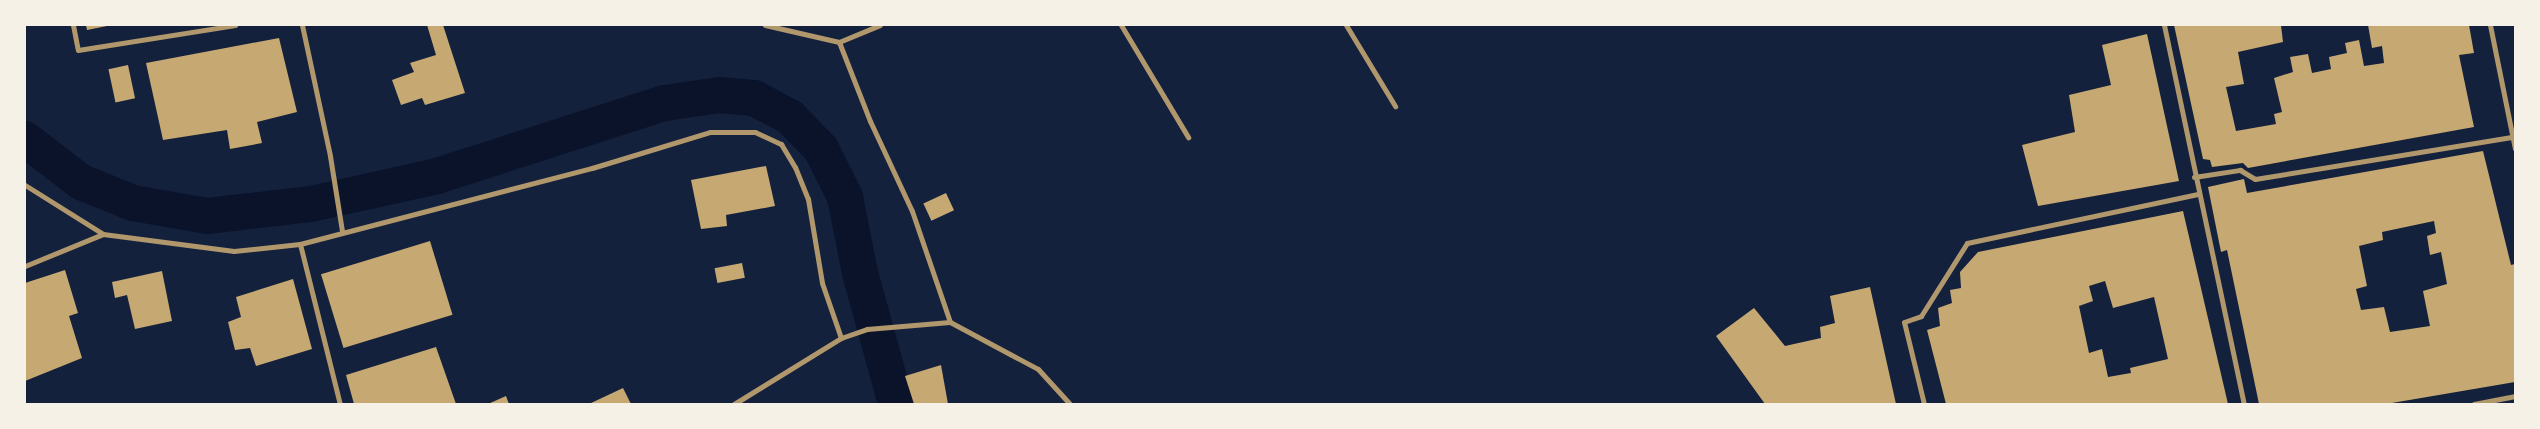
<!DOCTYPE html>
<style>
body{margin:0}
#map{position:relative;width:2540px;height:429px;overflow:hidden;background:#14213d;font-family:"Alegreya Sans",sans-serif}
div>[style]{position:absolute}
.canal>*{height:36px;margin:-18px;padding:0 18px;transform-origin:18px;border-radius:18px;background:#0b132b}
.building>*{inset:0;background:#c6a872;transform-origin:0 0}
.minor>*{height:5px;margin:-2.5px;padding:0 2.5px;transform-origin:2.5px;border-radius:2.5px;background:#b1986c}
span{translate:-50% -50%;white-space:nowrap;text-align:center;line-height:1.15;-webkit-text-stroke:5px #f6f1e7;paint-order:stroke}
.frame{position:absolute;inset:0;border:26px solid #f6f1e7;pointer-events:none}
</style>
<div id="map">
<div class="canal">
<div style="left:25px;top:139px;width:71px;rotate:37.5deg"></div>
<div style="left:81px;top:182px;width:56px;rotate:22deg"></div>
<div style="left:133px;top:203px;width:75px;rotate:10deg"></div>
<div style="left:207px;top:216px;width:105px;rotate:-6.6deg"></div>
<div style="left:311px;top:204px;width:129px;rotate:-12.5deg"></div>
<div style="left:437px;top:176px;width:239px;rotate:-17.8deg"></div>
<div style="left:665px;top:103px;width:55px;rotate:-8.4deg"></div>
<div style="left:719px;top:95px;width:35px;rotate:5deg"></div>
<div style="left:754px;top:98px;width:41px;rotate:27.8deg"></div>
<div style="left:790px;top:117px;width:45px;rotate:45.9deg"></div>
<div style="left:821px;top:149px;width:54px;rotate:63.4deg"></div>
<div style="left:845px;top:197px;width:77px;rotate:78.8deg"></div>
<div style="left:860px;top:273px;width:136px;rotate:74.6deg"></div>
</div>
<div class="building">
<div style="clip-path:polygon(86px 25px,107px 25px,107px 26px,87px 30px)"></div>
<div style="clip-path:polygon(427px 25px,443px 25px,465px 93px,425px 105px,422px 98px,401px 105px,392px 80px,414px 72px,410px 63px,436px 55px)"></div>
<div style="clip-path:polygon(2174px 25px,2281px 25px,2283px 42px,2238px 52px,2244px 84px,2226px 87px,2236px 131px,2276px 124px,2274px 114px,2282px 112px,2274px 78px,2293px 72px,2290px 57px,2308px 54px,2312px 73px,2331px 69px,2329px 57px,2347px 53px,2345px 43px,2359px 40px,2364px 66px,2384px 63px,2382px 46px,2372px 48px,2368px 25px,2469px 25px,2474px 53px,2459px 55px,2474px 127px,2248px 168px,2243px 163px,2212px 167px,2210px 160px,2203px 159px)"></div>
<div style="clip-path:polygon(2147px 34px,2179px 181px,2038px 206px,2022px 145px,2075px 132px,2069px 95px,2111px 85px,2102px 45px)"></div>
<div style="clip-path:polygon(279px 38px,297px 112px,257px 122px,262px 143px,230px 149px,227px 130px,163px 140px,146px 63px)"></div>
<div style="left:128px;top:65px;width:34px;height:20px;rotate:78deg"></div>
<div style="clip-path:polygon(evenodd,2483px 151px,2511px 265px,2515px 264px,2515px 382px,2386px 404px,2259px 404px,2227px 250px,2221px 252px,2208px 187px,2244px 179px,2247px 193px,2483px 151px,2434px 221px,2436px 233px,2427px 236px,2430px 255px,2441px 252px,2447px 284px,2423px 291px,2430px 326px,2390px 332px,2384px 307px,2361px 310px,2356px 289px,2367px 286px,2359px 246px,2383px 240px,2382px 232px,2434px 221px)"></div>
<div style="clip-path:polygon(766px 166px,775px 206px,726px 215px,727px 226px,701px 229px,691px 180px)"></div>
<div style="left:946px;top:193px;width:19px;height:25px;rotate:65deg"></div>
<div style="clip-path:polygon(evenodd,2183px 211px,2228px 404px,1946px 404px,1927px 330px,1940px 326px,1938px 308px,1952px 303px,1950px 290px,1961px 288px,1960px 272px,1978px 252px,2183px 211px,2105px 281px,2113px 308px,2154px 297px,2168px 359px,2130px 368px,2131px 373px,2108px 377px,2102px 349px,2089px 353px,2079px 306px,2093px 301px,2089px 286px,2105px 281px)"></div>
<div style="left:430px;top:241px;width:77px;height:114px;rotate:73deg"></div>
<div style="left:742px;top:263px;width:15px;height:28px;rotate:79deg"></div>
<div style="clip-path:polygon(65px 270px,78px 313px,69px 316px,82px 358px,25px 381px,25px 283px)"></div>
<div style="clip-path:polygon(162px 271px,172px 321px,135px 329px,127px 295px,115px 298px,112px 282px)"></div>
<div style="clip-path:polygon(293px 279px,312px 349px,256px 366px,250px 348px,235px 350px,228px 322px,241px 317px,236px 297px)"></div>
<div style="clip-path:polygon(1870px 287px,1896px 404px,1765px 404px,1716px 336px,1754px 308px,1785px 346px,1821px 338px,1820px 327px,1835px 323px,1830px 296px)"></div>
<div style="clip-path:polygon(436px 347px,456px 404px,354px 404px,346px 375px)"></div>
<div style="clip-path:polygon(941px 365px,948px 404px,914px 404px,905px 376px)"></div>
<div style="clip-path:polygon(623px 388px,631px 404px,589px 404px)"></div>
<div style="clip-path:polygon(506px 396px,509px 404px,488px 404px)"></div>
</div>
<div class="minor">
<div style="left:73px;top:25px;width:25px;rotate:79deg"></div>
<div style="left:78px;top:50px;width:159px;rotate:-9deg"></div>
<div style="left:302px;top:25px;width:134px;rotate:77.9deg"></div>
<div style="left:330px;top:156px;width:76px;rotate:80.9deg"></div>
<div style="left:765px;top:25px;width:76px;rotate:12.9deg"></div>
<div style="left:839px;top:42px;width:85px;rotate:68.6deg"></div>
<div style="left:870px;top:121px;width:99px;rotate:65deg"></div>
<div style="left:912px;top:211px;width:117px;rotate:71.1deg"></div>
<div style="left:1121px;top:25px;width:131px;rotate:59.1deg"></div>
<div style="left:1346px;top:25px;width:95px;rotate:58.8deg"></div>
<div style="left:2164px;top:25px;width:387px;rotate:78.1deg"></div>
<div style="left:2490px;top:25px;width:126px;rotate:78.6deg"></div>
<div style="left:839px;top:42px;width:44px;rotate:-22.5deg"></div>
<div style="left:2194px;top:177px;width:47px;rotate:-8.7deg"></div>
<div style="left:2240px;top:170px;width:17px;rotate:31deg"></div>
<div style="left:2255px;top:179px;width:260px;rotate:-9.3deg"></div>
<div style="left:25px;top:185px;width:92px;rotate:32.1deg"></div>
<div style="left:103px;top:234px;width:132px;rotate:7.4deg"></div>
<div style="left:234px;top:251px;width:66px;rotate:-6.1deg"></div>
<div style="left:300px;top:244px;width:302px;rotate:-14.6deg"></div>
<div style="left:592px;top:168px;width:123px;rotate:-17deg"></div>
<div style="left:710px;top:132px;width:45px"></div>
<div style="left:755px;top:132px;width:29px;rotate:25deg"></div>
<div style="left:781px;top:144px;width:27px;rotate:59deg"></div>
<div style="left:795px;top:167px;width:35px;rotate:68deg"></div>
<div style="left:808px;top:199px;width:85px;rotate:80.5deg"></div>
<div style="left:822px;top:283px;width:58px;rotate:70.9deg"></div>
<div style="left:300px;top:244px;width:165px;rotate:76deg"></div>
<div style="left:25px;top:266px;width:84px;rotate:-22.3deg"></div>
<div style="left:950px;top:322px;width:100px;rotate:28.1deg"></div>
<div style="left:1038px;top:369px;width:47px;rotate:47.6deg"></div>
<div style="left:734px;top:404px;width:126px;rotate:-31.7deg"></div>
<div style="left:841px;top:338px;width:28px;rotate:-19deg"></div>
<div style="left:867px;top:329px;width:83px;rotate:-4.8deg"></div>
<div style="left:1924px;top:404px;width:84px;rotate:-103.7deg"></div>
<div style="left:1904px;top:322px;width:18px;rotate:-19deg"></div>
<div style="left:1921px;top:316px;width:86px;rotate:-57.8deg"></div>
<div style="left:1967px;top:243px;width:236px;rotate:-12deg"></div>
<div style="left:2474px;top:404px;width:42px;rotate:-11deg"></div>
</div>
<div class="frame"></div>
</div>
